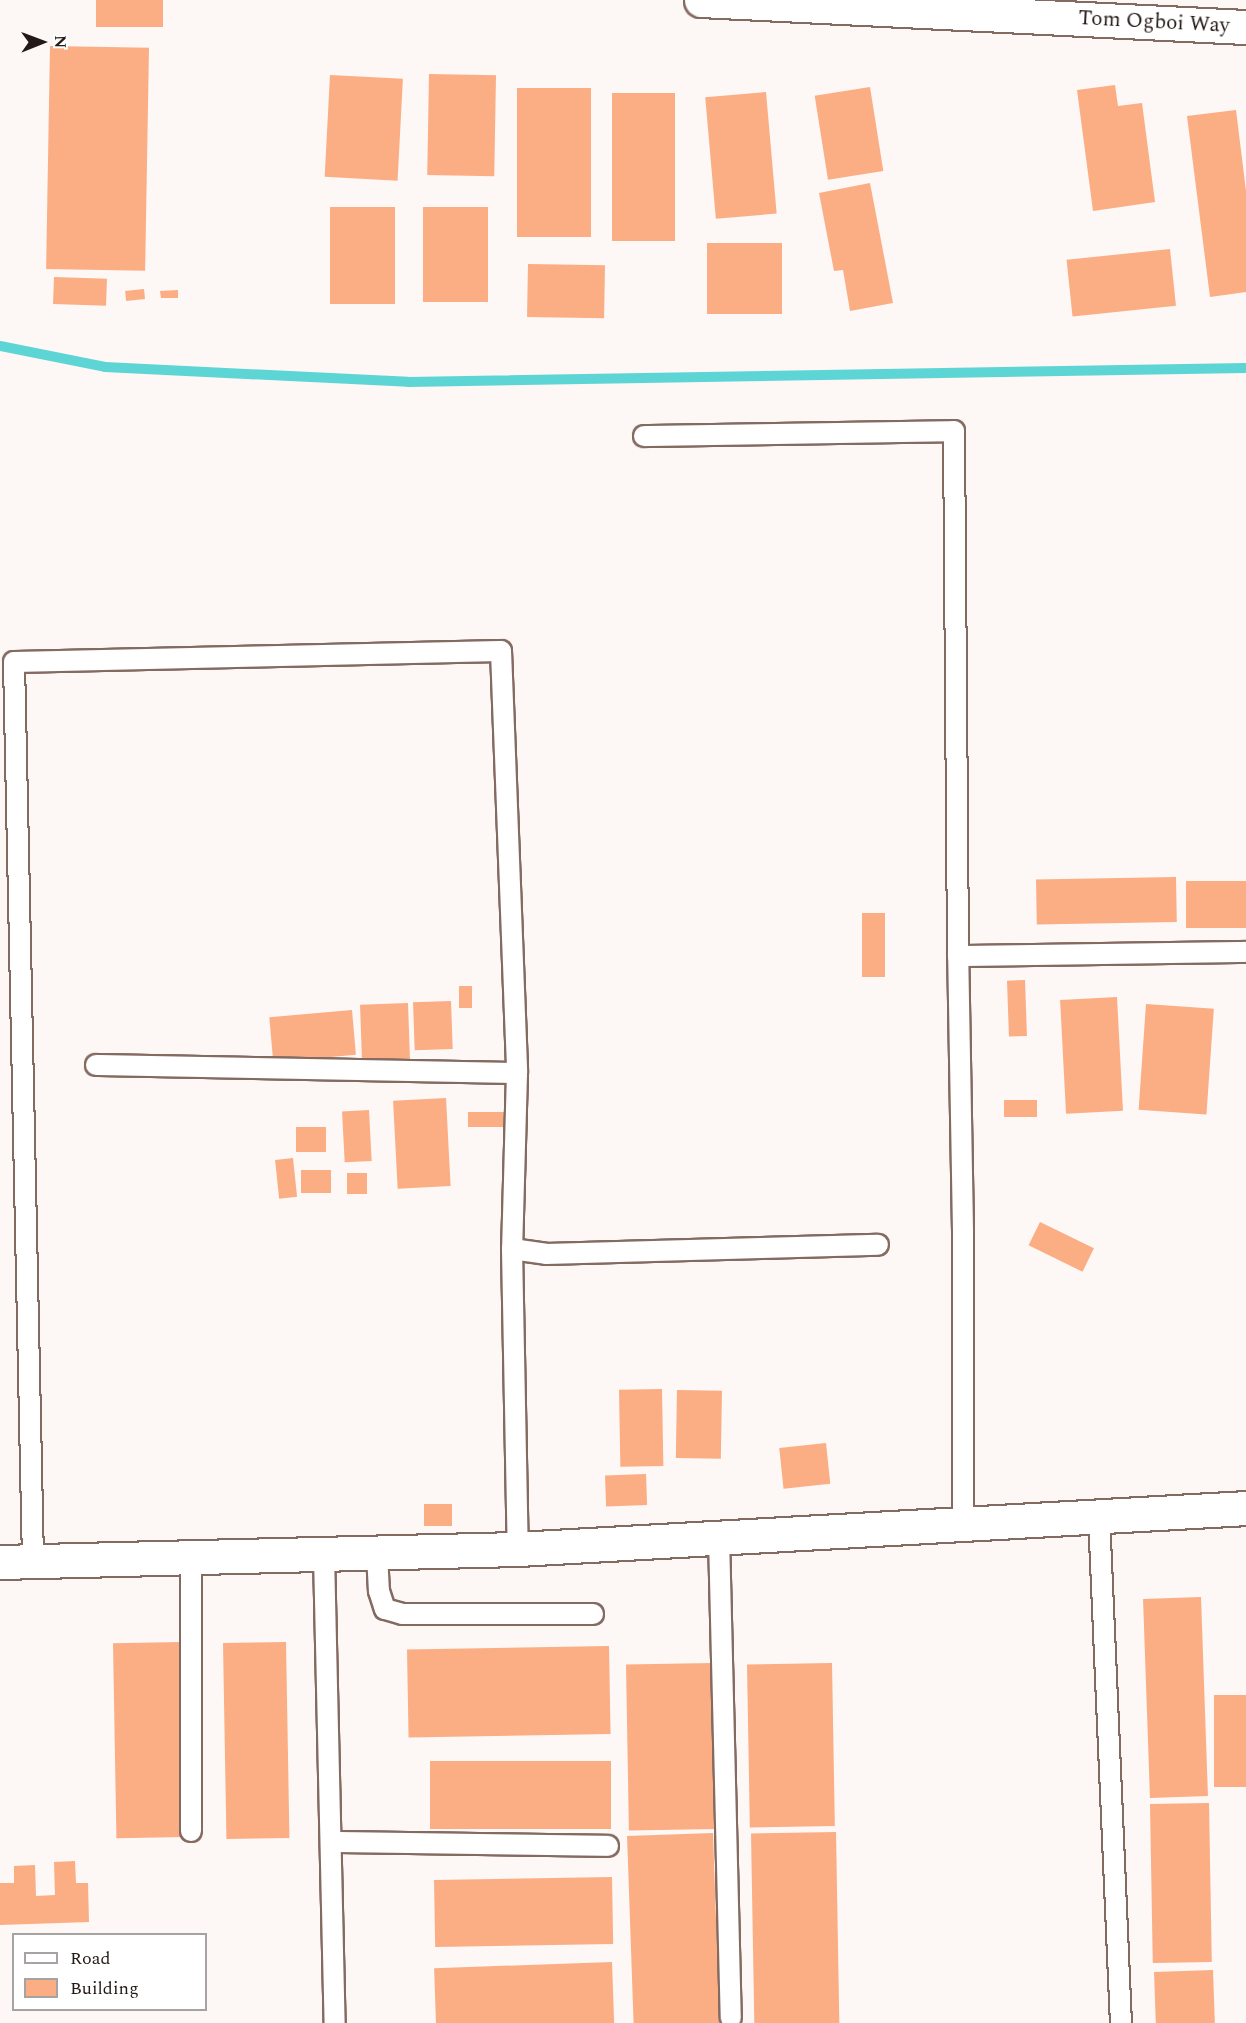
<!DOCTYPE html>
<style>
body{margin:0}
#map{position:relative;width:1246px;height:2023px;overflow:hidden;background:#fdf7f5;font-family:Spectral,serif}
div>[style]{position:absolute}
.stream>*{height:10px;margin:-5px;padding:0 5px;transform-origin:5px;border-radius:5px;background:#5ed5d5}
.building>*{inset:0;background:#fbad84;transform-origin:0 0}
.roads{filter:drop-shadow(2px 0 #846b62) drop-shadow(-2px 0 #846b62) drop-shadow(0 2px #846b62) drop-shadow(0 -2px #846b62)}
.service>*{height:20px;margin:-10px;padding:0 10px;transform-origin:10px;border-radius:10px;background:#fff}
.minor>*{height:33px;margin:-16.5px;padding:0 16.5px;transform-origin:16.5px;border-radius:16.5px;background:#fff}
span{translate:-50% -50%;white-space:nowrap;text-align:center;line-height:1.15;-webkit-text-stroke:4.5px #fff;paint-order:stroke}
.street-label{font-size:21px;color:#231916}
.legend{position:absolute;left:12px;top:1933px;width:195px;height:78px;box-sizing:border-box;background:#fff;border:2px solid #a7a3a2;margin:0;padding:8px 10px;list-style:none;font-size:18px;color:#231916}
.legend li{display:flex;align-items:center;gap:12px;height:30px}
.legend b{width:30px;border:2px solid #a7a3a2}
.north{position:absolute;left:12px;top:12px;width:60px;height:60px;-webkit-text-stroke:4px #fff;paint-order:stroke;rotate:89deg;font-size:16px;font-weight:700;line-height:24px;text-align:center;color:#231916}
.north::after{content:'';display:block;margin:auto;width:21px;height:27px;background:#231916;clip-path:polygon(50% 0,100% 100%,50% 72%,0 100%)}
</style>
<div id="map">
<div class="stream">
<div style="left:0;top:346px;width:107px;rotate:11.3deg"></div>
<div style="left:105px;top:367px;width:303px;rotate:2.8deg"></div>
<div style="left:408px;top:382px;width:838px;rotate:-0.96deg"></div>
</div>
<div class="building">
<div style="left:96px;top:0;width:67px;height:27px"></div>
<div style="left:50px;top:46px;width:99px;height:223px;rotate:1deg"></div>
<div style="left:429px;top:74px;width:67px;height:101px;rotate:1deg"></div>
<div style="left:330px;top:75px;width:73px;height:102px;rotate:3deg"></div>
<div style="clip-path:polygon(1115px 85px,1118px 106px,1142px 103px,1155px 202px,1093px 211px,1077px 90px)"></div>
<div style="left:870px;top:87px;width:85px;height:56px;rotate:81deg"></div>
<div style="left:517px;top:88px;width:74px;height:149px"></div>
<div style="left:766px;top:92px;width:122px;height:61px;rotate:85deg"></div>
<div style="left:612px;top:93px;width:63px;height:148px"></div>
<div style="clip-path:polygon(1236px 110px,1246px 191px,1246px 292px,1210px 297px,1187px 116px)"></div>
<div style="clip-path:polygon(870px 183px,893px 303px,850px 311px,843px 270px,834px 271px,819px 193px)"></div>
<div style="left:330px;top:207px;width:65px;height:97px"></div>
<div style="left:423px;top:207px;width:65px;height:95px"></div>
<div style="left:782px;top:243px;width:71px;height:75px;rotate:90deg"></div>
<div style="left:1170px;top:249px;width:57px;height:104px;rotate:84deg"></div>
<div style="left:528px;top:264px;width:77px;height:53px;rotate:1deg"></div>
<div style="left:54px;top:277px;width:53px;height:27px;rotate:2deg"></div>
<div style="left:144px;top:289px;width:10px;height:19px;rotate:84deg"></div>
<div style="clip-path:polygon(178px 290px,178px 298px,161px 298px,160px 291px)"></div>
<div style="left:1176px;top:877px;width:45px;height:140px;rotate:89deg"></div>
<div style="left:1186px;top:881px;width:60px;height:47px"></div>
<div style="left:862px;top:913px;width:23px;height:64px"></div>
<div style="left:1025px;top:980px;width:56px;height:18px;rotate:88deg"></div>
<div style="left:459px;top:986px;width:13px;height:22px"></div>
<div style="left:1117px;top:997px;width:114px;height:57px;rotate:87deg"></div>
<div style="left:451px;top:1001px;width:48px;height:38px;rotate:88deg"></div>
<div style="left:408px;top:1003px;width:58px;height:48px;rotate:88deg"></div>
<div style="left:1146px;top:1004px;width:68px;height:106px;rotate:4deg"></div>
<div style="left:352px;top:1010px;width:45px;height:83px;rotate:85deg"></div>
<div style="left:446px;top:1098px;width:88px;height:53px;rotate:87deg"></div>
<div style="left:1037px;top:1100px;width:17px;height:33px;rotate:90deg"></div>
<div style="left:369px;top:1110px;width:51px;height:27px;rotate:87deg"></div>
<div style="left:512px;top:1112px;width:15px;height:44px;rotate:90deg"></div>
<div style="left:296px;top:1127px;width:30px;height:25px"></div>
<div style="left:293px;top:1158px;width:39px;height:18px;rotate:84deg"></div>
<div style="left:301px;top:1170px;width:30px;height:23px"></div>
<div style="left:347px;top:1173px;width:20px;height:21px"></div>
<div style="left:1040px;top:1222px;width:60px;height:26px;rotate:26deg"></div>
<div style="left:662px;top:1389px;width:77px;height:43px;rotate:89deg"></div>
<div style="left:677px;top:1390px;width:45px;height:68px;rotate:1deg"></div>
<div style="left:826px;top:1443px;width:41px;height:47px;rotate:84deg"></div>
<div style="left:646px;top:1474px;width:31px;height:41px;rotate:88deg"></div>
<div style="left:452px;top:1504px;width:22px;height:28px;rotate:90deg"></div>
<div style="left:1201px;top:1597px;width:199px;height:58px;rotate:88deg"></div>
<div style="left:182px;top:1642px;width:195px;height:69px;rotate:89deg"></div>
<div style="left:286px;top:1642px;width:196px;height:63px;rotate:89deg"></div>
<div style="left:609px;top:1646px;width:88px;height:202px;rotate:89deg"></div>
<div style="left:713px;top:1663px;width:166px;height:87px;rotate:89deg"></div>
<div style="left:832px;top:1663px;width:163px;height:85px;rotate:89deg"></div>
<div style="left:1246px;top:1695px;width:92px;height:32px;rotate:90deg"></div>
<div style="left:611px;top:1761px;width:68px;height:181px;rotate:90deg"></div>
<div style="left:1209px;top:1803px;width:159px;height:59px;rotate:89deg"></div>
<div style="left:836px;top:1832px;width:191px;height:85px;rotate:89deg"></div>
<div style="left:713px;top:1833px;width:190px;height:86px;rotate:88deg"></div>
<div style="clip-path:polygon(75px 1861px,76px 1883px,88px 1883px,89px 1922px,0 1925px,0 1883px,14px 1883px,14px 1866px,35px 1865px,36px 1896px,55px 1895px,54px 1862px)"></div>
<div style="left:612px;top:1877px;width:67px;height:178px;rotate:89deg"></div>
<div style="left:612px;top:1962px;width:61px;height:178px;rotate:88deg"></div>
<div style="left:1213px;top:1970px;width:53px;height:59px;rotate:88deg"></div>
</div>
<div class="roads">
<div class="service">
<div style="left:644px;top:436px;width:310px;rotate:-0.9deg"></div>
<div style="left:954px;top:431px;width:525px;rotate:89.56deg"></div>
<div style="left:96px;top:1065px;width:421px;rotate:1.1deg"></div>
<div style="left:512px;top:1249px;width:34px;rotate:8deg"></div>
<div style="left:546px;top:1254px;width:332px;rotate:-1.6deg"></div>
<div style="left:1099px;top:1516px;width:507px;rotate:87.52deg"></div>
<div style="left:963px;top:1522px;width:291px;rotate:-90deg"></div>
<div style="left:963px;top:1231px;width:275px;rotate:-91deg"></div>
<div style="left:958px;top:956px;width:288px;rotate:-0.8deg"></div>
<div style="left:719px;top:1537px;width:481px;rotate:88.6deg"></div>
<div style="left:377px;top:1554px;width:37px;rotate:87deg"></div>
<div style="left:379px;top:1591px;width:19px;rotate:72deg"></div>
<div style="left:385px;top:1609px;width:18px;rotate:16deg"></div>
<div style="left:402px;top:1614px;width:191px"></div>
<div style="left:324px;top:1555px;width:468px;rotate:88.7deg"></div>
<div style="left:33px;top:1561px;width:899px;rotate:-91.21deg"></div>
<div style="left:14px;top:662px;width:487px;rotate:-1.3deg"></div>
<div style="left:501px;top:651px;width:422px;rotate:87.8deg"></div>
<div style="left:517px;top:1073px;width:176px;rotate:91.6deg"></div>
<div style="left:512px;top:1249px;width:300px;rotate:88.9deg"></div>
<div style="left:191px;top:1831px;width:273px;rotate:-90deg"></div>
<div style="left:331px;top:1842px;width:277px;rotate:0.8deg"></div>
</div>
<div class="minor">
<div style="left:701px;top:0;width:546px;rotate:2.84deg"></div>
<div style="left:0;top:1562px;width:518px;rotate:-1.44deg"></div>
<div style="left:518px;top:1549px;width:729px;rotate:-3.22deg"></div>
</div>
</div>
<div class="street-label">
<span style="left:1154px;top:22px;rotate:3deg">Tom Ogboi Way</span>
</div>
<ul class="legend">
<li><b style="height:8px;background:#fff"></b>Road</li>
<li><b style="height:16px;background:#fbad84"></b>Building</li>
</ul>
<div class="north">N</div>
</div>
